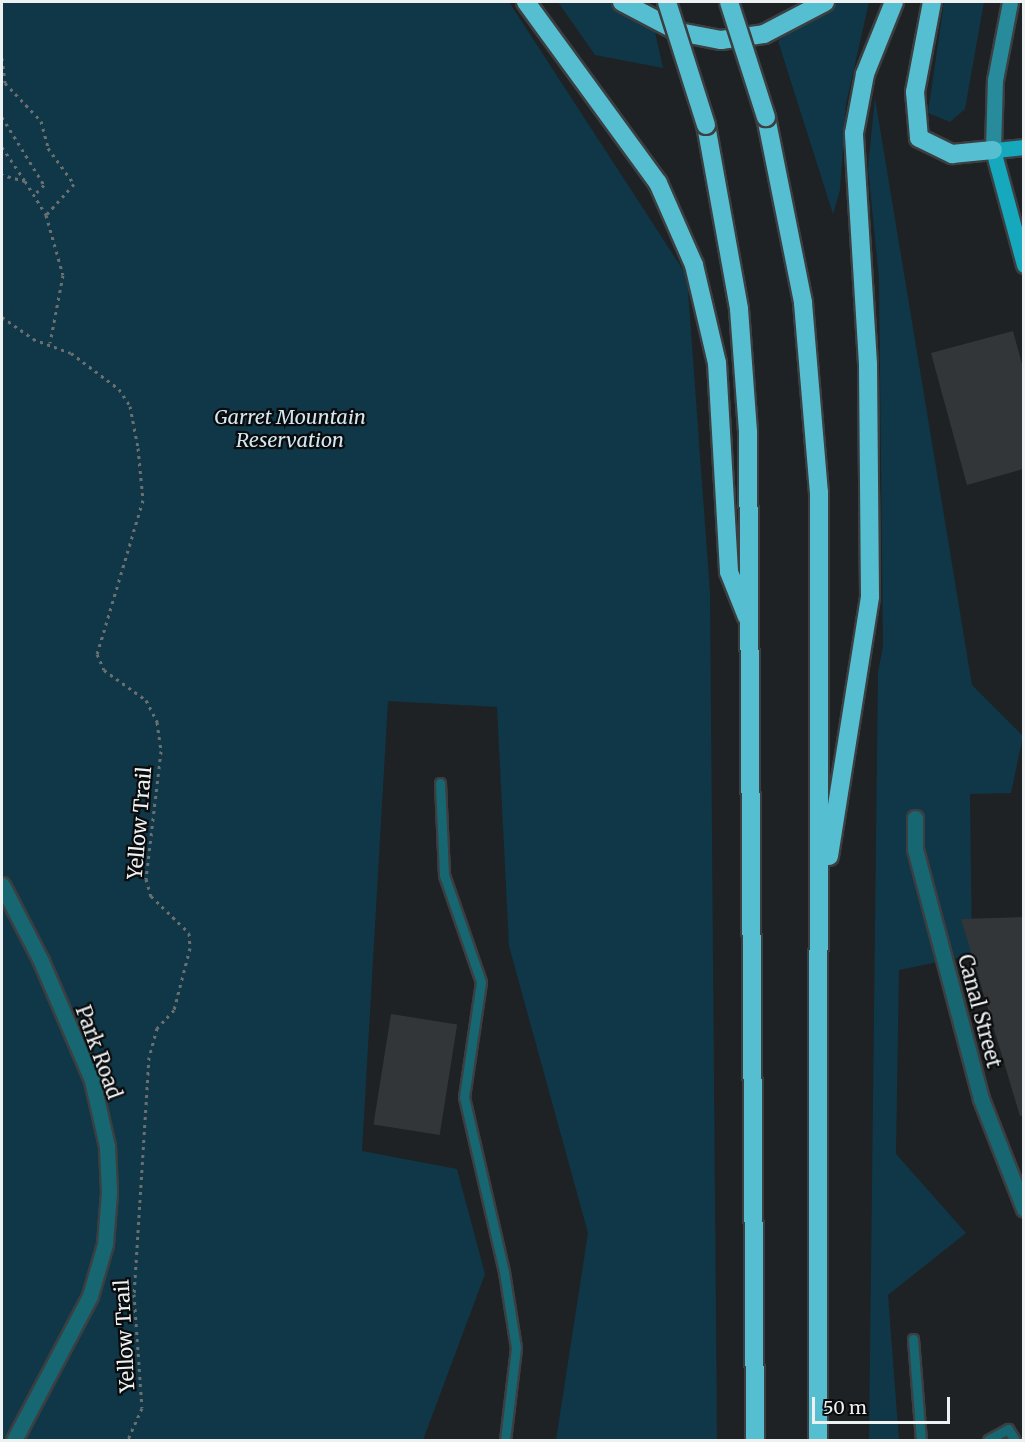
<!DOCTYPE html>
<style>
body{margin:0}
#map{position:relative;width:1025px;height:1442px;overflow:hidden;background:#1e2224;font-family:Merriweather,serif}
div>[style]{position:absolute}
.green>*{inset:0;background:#0f3747}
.building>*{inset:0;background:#333639;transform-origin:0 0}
.path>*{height:3px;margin-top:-1.5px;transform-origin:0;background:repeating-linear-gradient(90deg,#6b6f70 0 3px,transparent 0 7.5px)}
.roads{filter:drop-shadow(2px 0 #3b3f41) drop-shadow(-2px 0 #3b3f41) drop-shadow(0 2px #3b3f41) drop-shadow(0 -2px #3b3f41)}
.lane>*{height:9px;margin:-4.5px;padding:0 4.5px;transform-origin:4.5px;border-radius:4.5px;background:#176773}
.street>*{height:15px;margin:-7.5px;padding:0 7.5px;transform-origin:7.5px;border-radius:7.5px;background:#176773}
.secondary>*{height:15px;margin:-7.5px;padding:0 7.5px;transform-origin:7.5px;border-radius:7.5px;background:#288b9b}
.primary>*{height:15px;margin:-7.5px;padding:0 7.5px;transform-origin:7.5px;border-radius:7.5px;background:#16a9bd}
.highway>*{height:18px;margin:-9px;padding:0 9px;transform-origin:9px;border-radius:9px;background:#55bfd1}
.bridges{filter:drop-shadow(2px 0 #3b3f41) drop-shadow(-2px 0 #3b3f41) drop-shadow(0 2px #3b3f41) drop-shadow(0 -2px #3b3f41)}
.highway-bridge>*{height:18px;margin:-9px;padding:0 9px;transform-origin:9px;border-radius:9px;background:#55bfd1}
span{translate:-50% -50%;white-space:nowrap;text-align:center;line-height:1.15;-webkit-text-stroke:4.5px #0a0b0c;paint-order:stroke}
.park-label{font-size:20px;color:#d2e7f2;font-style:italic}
.street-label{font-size:20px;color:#eef1f2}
.frame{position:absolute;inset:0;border:3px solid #eef1f2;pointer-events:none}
.scale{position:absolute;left:812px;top:1397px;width:138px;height:27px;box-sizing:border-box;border:3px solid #eef1f2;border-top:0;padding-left:8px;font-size:18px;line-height:21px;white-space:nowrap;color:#eef1f2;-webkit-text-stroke:4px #0a0b0c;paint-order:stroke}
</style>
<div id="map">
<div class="green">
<div style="clip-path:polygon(2px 2px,509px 2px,687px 276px,710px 593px,717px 1440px,556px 1440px,588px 1233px,509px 946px,497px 707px,388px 701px,362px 1151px,457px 1169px,485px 1274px,423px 1440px,2px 1440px)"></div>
<div style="clip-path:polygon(558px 2px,610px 2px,654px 27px,663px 68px,595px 55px)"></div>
<div style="clip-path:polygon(835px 2px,869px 2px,846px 104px,840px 190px,833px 214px,778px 41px)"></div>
<div style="clip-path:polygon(944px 2px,984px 2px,965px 109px,950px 122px,928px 113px)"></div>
<div style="clip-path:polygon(875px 98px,972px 685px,1023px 736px,1011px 793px,970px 794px,972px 955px,899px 970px,896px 1154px,966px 1233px,888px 1295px,899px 1440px,869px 1440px,878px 672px,883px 647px,879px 279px,868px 168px)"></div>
</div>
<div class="building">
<div style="clip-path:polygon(1013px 331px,1023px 368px,1023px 469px,967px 485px,931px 353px)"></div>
<div style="clip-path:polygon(1023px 917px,1023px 1115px,1020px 1116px,961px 919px)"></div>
<div style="left:391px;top:1014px;width:67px;height:112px;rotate:9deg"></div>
</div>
<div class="path">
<div style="left:2px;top:58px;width:25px;rotate:83deg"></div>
<div style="left:5px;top:83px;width:52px;rotate:46.5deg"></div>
<div style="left:41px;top:121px;width:28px;rotate:75deg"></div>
<div style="left:48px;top:148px;width:44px;rotate:54.2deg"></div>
<div style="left:74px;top:184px;width:42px;rotate:132.1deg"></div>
<div style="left:46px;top:215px;width:62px;rotate:74.2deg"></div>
<div style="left:63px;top:275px;width:69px;rotate:100.8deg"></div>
<div style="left:2px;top:117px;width:80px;rotate:58.3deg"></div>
<div style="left:44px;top:185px;width:11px;rotate:135deg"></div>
<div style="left:2px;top:147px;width:41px;rotate:55.9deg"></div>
<div style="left:25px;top:181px;width:24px;rotate:-165deg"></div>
<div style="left:25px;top:181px;width:40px;rotate:58deg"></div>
<div style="left:2px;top:317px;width:38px;rotate:35deg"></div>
<div style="left:33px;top:339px;width:40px;rotate:20.2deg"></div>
<div style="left:71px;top:353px;width:60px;rotate:36.9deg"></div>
<div style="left:119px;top:389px;width:20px;rotate:57deg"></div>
<div style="left:130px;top:406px;width:43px;rotate:79.2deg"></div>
<div style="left:138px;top:448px;width:52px;rotate:84.5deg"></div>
<div style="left:143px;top:500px;width:161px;rotate:106.6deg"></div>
<div style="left:97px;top:654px;width:17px;rotate:66deg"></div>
<div style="left:104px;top:670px;width:52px;rotate:35.5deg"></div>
<div style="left:146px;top:700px;width:25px;rotate:63deg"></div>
<div style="left:157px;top:722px;width:29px;rotate:82deg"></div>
<div style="left:161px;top:751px;width:129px;rotate:96.7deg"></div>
<div style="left:146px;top:879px;width:18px;rotate:74deg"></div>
<div style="left:151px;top:896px;width:53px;rotate:44.2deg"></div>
<div style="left:189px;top:933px;width:15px;rotate:86deg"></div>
<div style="left:190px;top:948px;width:64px;rotate:104.5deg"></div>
<div style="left:174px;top:1010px;width:25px;rotate:133deg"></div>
<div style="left:157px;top:1028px;width:30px;rotate:105deg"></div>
<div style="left:149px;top:1057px;width:237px;rotate:93.6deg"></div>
<div style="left:134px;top:1294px;width:114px;rotate:86deg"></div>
<div style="left:142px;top:1408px;width:35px;rotate:114deg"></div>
</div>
<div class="roads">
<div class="lane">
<div style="left:440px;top:783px;width:92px;rotate:87.5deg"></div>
<div style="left:444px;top:875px;width:113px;rotate:70.9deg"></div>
<div style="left:481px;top:982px;width:116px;rotate:98.4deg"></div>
<div style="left:464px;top:1097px;width:180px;rotate:77.1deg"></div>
<div style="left:504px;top:1272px;width:77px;rotate:81deg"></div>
<div style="left:516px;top:1348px;width:93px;rotate:96.8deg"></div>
<div style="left:913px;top:1339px;width:101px;rotate:85.5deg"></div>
<div style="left:988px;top:1440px;width:23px;rotate:-29deg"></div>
<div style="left:1008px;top:1429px;width:13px;rotate:58deg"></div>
</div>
<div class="street">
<div style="left:915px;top:818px;width:31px;rotate:90deg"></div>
<div style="left:915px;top:849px;width:259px;rotate:75.2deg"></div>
<div style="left:981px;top:1099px;width:118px;rotate:68.6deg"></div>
<div style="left:2px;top:885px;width:85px;rotate:62.8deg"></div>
<div style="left:41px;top:961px;width:129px;rotate:66.8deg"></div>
<div style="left:92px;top:1080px;width:68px;rotate:77.2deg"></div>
<div style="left:107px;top:1146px;width:46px;rotate:87.5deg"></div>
<div style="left:109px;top:1192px;width:52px;rotate:94.4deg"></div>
<div style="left:105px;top:1244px;width:54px;rotate:106.1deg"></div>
<div style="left:90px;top:1296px;width:163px;rotate:117.8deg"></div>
</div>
<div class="secondary">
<div style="left:993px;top:150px;width:70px;rotate:-88.4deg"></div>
<div style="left:995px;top:80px;width:79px;rotate:-79.1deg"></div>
</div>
<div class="primary">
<div style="left:1024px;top:147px;width:31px;rotate:174deg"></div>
<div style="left:993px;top:150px;width:119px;rotate:74.9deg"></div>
</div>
<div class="highway">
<div style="left:526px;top:2px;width:224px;rotate:53.9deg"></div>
<div style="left:658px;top:183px;width:90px;rotate:66.3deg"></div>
<div style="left:694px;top:265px;width:101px;rotate:76.8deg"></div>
<div style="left:717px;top:363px;width:209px;rotate:86.7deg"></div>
<div style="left:729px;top:572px;width:48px;rotate:68.2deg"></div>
<div style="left:622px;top:2px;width:64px;rotate:27.8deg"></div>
<div style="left:679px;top:32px;width:43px;rotate:10.8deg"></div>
<div style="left:721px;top:40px;width:43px;rotate:-7.9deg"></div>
<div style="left:764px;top:34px;width:69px;rotate:-27.7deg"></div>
<div style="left:932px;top:2px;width:92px;rotate:100.7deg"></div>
<div style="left:915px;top:92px;width:46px;rotate:85deg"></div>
<div style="left:919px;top:138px;width:37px;rotate:26deg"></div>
<div style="left:952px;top:154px;width:41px;rotate:-5.6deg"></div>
<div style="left:766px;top:117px;width:190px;rotate:78.7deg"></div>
<div style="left:803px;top:303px;width:190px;rotate:85.2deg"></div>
<div style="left:819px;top:492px;width:948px;rotate:90.06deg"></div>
<div style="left:706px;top:125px;width:187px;rotate:79.8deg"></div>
<div style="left:739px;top:309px;width:124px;rotate:85.8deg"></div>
<div style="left:748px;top:433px;width:1007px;rotate:89.6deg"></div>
<div style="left:829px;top:856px;width:263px;rotate:-81deg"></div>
<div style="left:870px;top:596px;width:232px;rotate:-90.5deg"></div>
<div style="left:868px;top:364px;width:231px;rotate:-93.5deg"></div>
<div style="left:854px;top:133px;width:60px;rotate:-79.4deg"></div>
<div style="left:865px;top:74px;width:78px;rotate:-68.1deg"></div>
</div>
</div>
<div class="bridges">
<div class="highway-bridge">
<div style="left:667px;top:2px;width:129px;rotate:72.4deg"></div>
<div style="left:729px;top:2px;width:121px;rotate:72.2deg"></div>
</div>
</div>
<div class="park-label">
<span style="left:290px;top:428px">Garret Mountain<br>Reservation</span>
</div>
<div class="street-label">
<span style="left:139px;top:823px;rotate:-85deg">Yellow Trail</span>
<span style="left:980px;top:1011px;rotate:75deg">Canal Street</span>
<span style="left:99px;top:1052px;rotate:70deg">Park Road</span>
<span style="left:124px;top:1336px;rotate:-93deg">Yellow Trail</span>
</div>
<div class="frame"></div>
<div class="scale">50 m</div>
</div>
